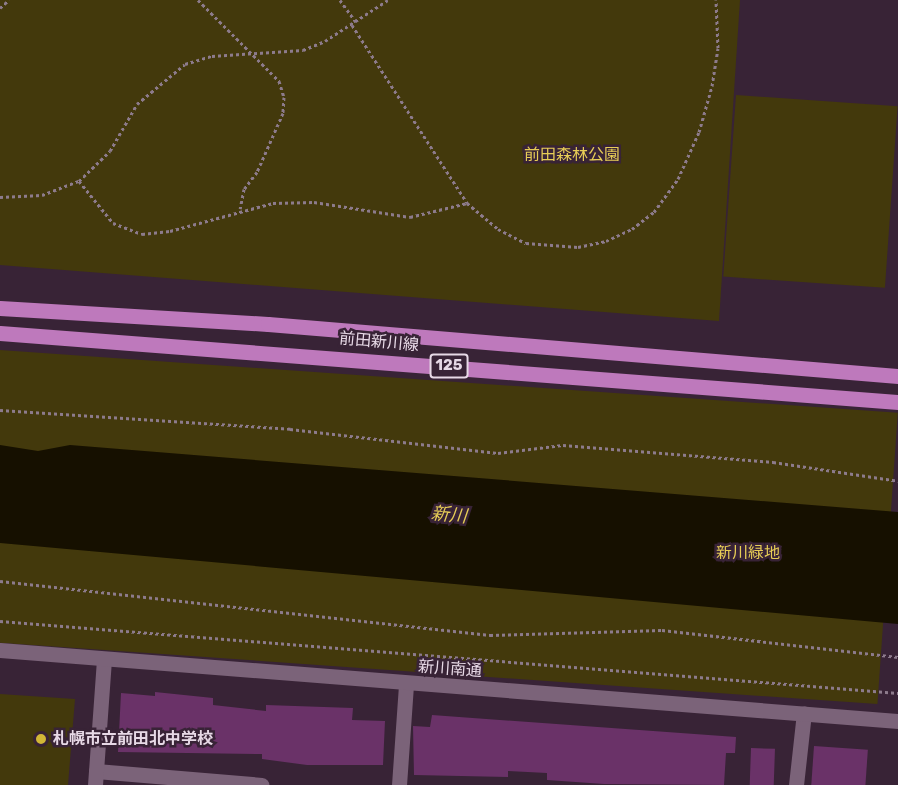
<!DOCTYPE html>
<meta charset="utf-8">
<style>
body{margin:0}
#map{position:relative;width:898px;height:785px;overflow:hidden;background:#382336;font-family:Rubik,"Noto Sans JP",sans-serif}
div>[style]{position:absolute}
.green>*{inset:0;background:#43390c;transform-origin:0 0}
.water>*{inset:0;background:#161000}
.building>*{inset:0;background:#6a3268;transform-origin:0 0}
.path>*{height:3px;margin-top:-1.5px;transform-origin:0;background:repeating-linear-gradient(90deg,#8d7b8c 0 3px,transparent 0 6px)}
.minor>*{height:15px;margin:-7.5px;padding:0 7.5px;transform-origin:7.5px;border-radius:7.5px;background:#7b6379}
.tertiary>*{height:15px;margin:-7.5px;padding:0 7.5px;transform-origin:7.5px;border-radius:7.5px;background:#7b6379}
.primary>*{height:15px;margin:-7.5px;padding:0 7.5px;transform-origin:7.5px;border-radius:7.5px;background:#be79bc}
.dots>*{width:16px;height:16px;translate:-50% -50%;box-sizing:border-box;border:3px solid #382336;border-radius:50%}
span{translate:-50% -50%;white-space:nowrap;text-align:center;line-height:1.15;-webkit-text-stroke:5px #382336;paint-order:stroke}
.shield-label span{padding:2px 4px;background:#382336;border:2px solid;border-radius:4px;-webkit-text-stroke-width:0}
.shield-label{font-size:15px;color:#e7d9e6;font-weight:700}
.park-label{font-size:16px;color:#e7cd56}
.street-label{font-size:16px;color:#e7d9e6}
.poi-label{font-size:16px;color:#e7d9e6;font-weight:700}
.left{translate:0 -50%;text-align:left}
.water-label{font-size:18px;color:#e8ce57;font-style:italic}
</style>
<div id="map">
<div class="green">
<div style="clip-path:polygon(0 0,740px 0,719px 321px,0 265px)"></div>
<div style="left:736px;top:95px;width:162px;height:182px;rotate:4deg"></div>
<div style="left:0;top:350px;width:900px;height:292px;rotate:4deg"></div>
<div style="clip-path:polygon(0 694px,75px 699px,68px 785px,0 785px)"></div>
</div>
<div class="water">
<div style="clip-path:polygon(0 445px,38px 451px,70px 445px,898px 512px,898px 624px,0 543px)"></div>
</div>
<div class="building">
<div style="clip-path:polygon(155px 692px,213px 698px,213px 705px,266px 711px,266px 705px,353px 708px,352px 720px,385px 721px,383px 765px,307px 765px,262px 759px,262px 754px,118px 752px,121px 693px,155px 696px)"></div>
<div style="clip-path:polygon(432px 715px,736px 737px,735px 753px,726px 753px,724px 785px,604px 784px,547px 780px,547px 773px,508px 771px,508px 777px,414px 775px,413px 726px,430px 727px)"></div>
<div style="left:814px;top:746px;width:54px;height:39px;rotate:4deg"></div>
<div style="left:751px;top:748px;width:24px;height:37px;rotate:2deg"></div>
</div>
<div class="path">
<div style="left:198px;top:0;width:115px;rotate:45deg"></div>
<div style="left:279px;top:81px;width:17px;rotate:73deg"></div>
<div style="left:284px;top:97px;width:16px;rotate:94deg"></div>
<div style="left:283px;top:113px;width:64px;rotate:113.8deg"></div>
<div style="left:257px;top:172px;width:21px;rotate:127deg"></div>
<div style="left:244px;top:189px;width:20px;rotate:101deg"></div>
<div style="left:340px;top:0;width:27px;rotate:54deg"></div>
<div style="left:0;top:8px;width:12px;rotate:-42deg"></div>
<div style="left:352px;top:25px;width:212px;rotate:57.1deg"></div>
<div style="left:467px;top:203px;width:40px;rotate:40deg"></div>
<div style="left:498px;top:229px;width:31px;rotate:27deg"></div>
<div style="left:526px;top:243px;width:52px;rotate:4.4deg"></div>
<div style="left:578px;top:247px;width:29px;rotate:-12deg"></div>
<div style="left:606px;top:241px;width:29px;rotate:-25deg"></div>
<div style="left:632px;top:229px;width:28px;rotate:-38deg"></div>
<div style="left:654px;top:212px;width:41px;rotate:-54deg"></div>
<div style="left:678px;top:179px;width:51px;rotate:-65.9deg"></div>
<div style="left:699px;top:132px;width:48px;rotate:-74.2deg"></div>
<div style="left:712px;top:86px;width:38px;rotate:-81deg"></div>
<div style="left:718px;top:48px;width:48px;rotate:-92.4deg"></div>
<div style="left:79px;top:181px;width:54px;rotate:51deg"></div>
<div style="left:113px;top:223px;width:31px;rotate:21deg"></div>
<div style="left:142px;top:234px;width:28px;rotate:-6deg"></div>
<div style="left:170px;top:231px;width:107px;rotate:-15.2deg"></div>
<div style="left:273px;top:203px;width:41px;rotate:-1.4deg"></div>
<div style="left:314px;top:202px;width:97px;rotate:8.9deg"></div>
<div style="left:410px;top:217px;width:59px;rotate:-13.8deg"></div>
<div style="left:0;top:197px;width:42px;rotate:-2.7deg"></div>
<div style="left:42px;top:195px;width:40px;rotate:-21deg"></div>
<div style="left:79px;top:181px;width:43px;rotate:-44.1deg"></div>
<div style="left:110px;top:151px;width:54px;rotate:-60.1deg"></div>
<div style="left:137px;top:104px;width:62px;rotate:-39.8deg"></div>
<div style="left:185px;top:64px;width:28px;rotate:-17deg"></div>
<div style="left:212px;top:56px;width:91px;rotate:-3.8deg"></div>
<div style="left:303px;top:50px;width:24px;rotate:-22deg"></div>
<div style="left:325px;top:41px;width:75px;rotate:-33.1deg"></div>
<div style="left:0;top:410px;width:291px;rotate:3.7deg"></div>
<div style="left:290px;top:429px;width:209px;rotate:6.6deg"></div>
<div style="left:498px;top:453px;width:65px;rotate:-7deg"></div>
<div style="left:563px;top:445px;width:211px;rotate:4.6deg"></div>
<div style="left:773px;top:462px;width:126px;rotate:8.6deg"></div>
<div style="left:0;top:581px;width:493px;rotate:6.3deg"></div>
<div style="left:490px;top:635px;width:172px;rotate:-1.7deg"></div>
<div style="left:662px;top:630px;width:238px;rotate:6.5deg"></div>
<div style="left:0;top:621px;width:901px;rotate:4.58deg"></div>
</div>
<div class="minor">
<div style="left:96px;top:771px;width:166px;rotate:4.8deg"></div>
<div style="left:95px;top:785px;width:126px;rotate:-85.9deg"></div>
<div style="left:399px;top:785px;width:101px;rotate:-86deg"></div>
<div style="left:796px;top:785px;width:72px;rotate:-83.7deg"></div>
</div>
<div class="tertiary">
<div style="left:0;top:650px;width:901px;rotate:4.52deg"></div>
</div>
<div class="primary">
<div style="left:0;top:308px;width:268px;rotate:3.4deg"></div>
<div style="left:268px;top:324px;width:632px;rotate:4.72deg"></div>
<div style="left:0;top:333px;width:901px;rotate:4.39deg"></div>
</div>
<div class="dots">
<div style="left:41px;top:739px;background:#d2b736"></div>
</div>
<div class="shield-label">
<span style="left:449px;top:366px">125</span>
</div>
<div class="park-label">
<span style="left:572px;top:155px">前田森林公園</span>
<span style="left:748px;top:553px">新川緑地</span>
</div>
<div class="street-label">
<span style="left:379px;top:342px;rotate:5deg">前田新川線</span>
<span style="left:450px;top:669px;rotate:4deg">新川南通</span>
</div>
<div class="poi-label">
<span class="left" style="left:53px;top:739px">札幌市立前田北中学校</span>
</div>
<div class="water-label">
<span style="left:449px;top:515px;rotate:5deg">新川</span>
</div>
</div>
